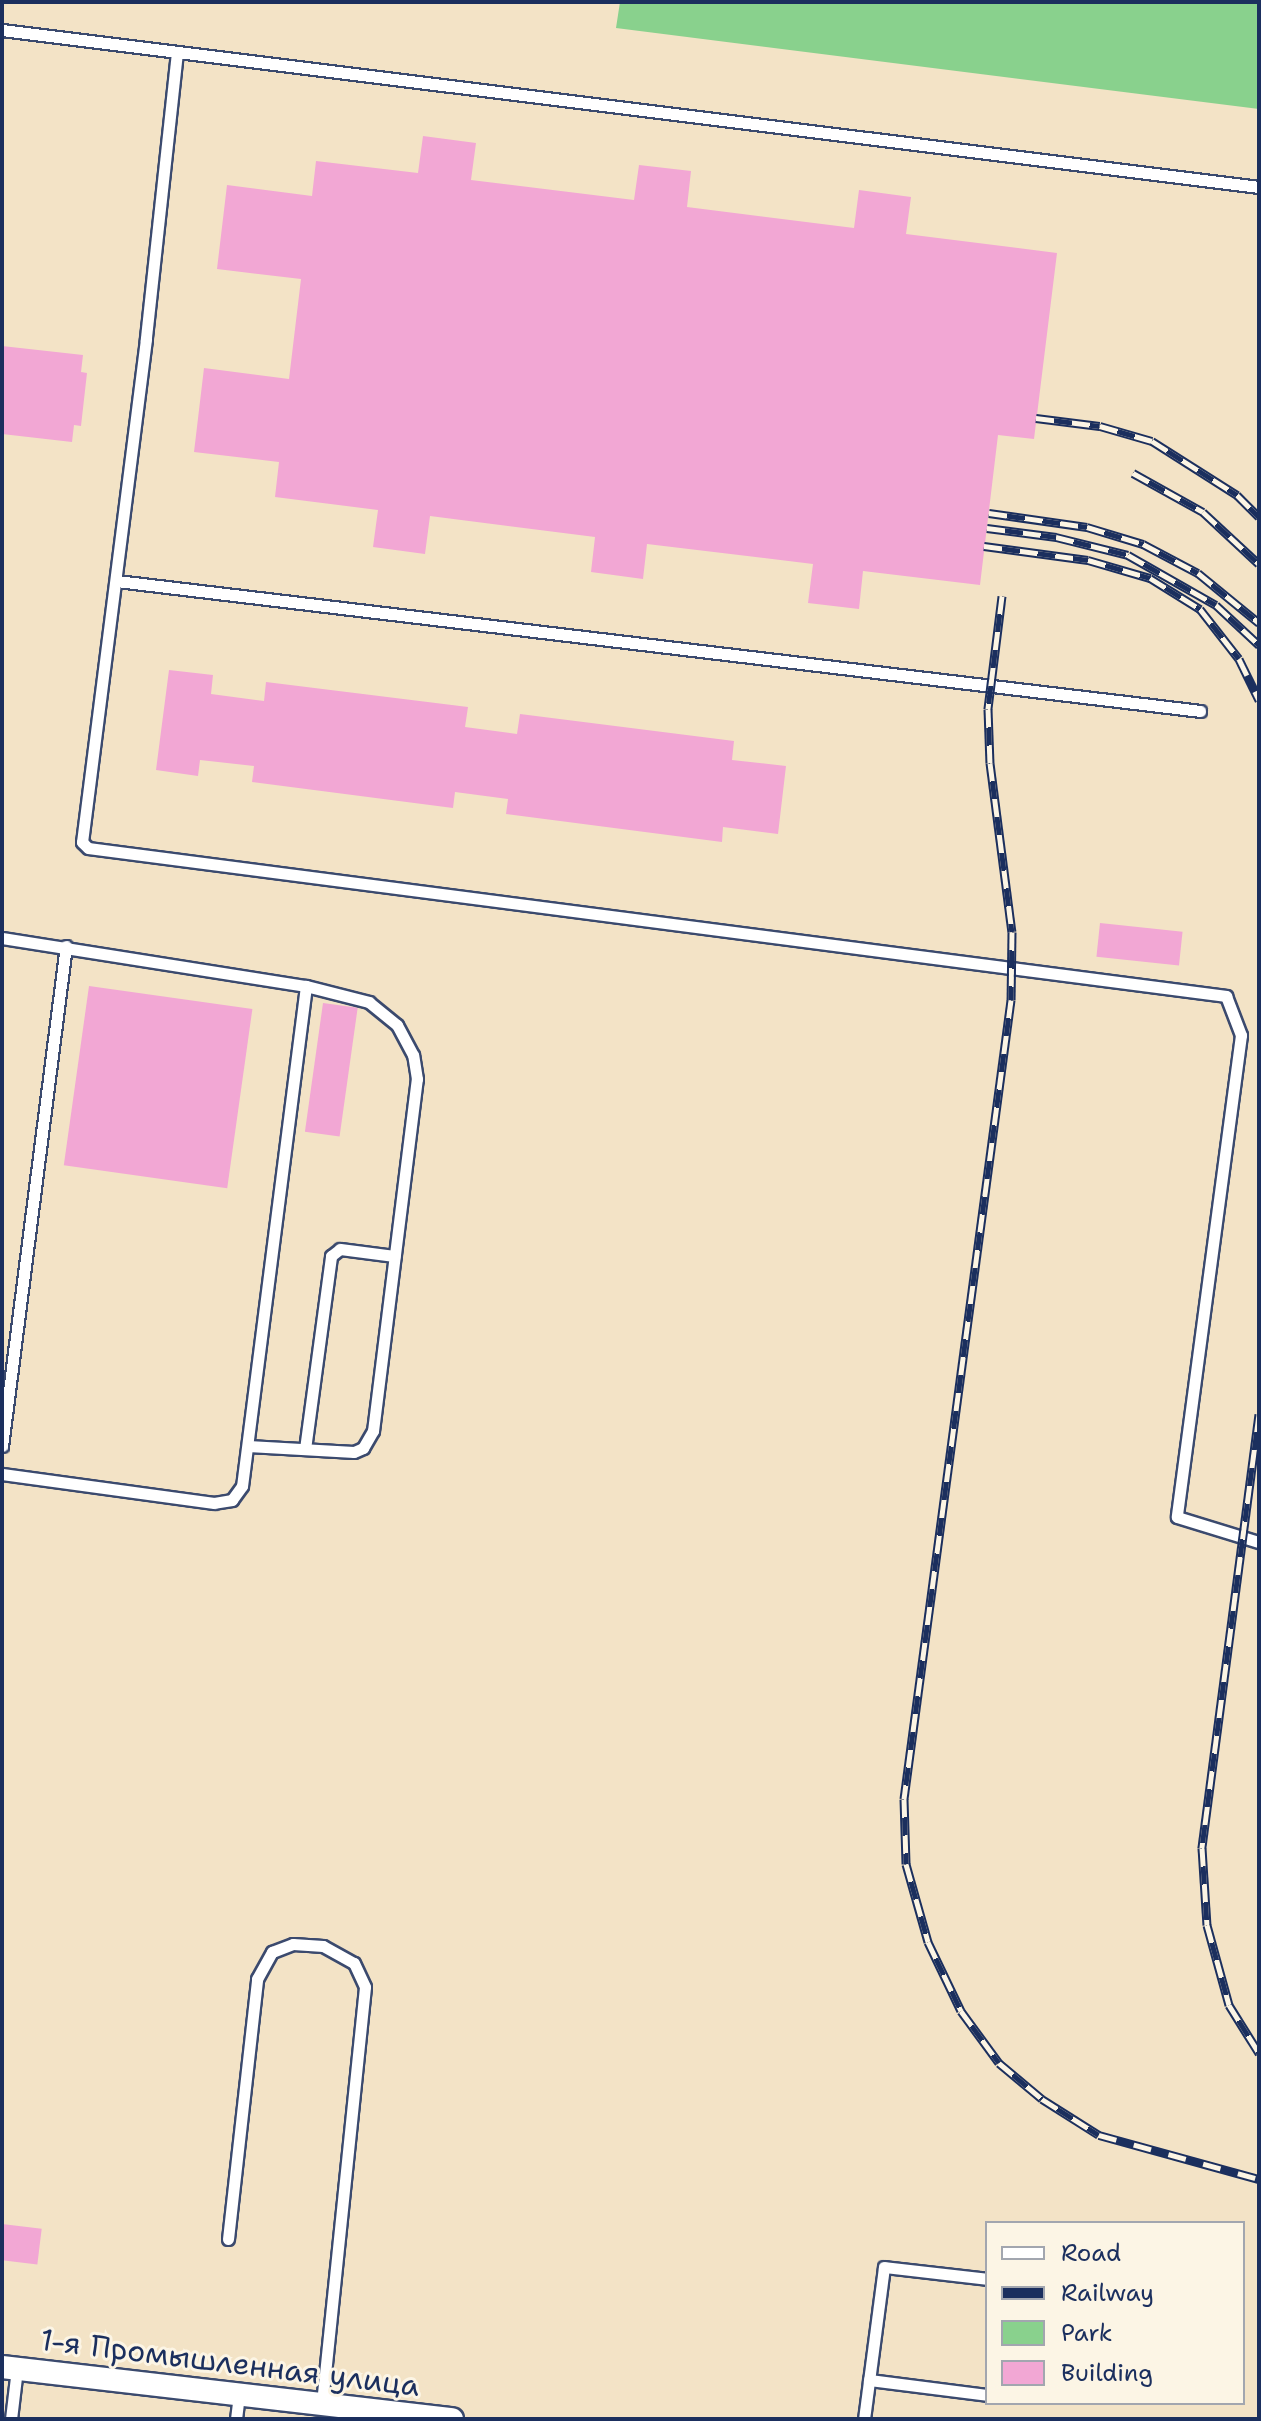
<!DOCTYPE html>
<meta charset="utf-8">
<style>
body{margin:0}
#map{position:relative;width:1261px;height:2421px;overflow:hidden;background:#f3e3c6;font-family:"Shantell Sans",sans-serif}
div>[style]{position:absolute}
.green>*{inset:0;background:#89d18d}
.building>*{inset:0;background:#f2a7d4;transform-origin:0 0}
.roads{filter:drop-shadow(2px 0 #3b4a6e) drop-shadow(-2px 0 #3b4a6e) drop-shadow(0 2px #3b4a6e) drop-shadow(0 -2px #3b4a6e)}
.lane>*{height:11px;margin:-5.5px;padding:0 5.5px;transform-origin:5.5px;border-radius:5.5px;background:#fff}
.street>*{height:22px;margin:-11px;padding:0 11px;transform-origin:11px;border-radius:11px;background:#fff}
.rail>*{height:9px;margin-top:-4.5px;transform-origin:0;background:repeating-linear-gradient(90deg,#fcf5e5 0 18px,#1b2f5e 0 36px);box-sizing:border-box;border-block:2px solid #1b2f5e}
span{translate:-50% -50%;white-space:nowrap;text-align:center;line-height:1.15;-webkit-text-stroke:6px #fcf5e5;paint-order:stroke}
.street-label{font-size:30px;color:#1b2f5e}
.frame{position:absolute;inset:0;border:4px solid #1b2f5e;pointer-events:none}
.legend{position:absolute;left:985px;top:2221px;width:260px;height:184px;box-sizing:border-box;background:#fcf5e5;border:2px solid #a2a6af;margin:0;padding:10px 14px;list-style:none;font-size:24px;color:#1b2f5e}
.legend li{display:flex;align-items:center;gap:16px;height:40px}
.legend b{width:40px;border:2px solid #a2a6af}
</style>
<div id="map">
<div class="green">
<div style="clip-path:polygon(620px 2px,1259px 2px,1259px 109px,616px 28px)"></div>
</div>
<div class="building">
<div style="clip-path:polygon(423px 136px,476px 143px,471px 180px,634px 200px,639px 165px,691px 171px,687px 207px,854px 228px,859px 190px,911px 197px,906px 234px,1057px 253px,1034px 439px,998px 435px,980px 585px,863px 571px,859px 609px,808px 603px,813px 564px,647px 544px,643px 579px,591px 572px,595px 537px,430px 516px,425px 554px,373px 547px,378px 510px,275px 497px,279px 462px,194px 452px,204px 368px,289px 379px,301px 279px,217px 269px,227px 185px,312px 196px,316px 161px,418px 173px)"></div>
<div style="clip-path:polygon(2px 346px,83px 355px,81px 372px,87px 373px,81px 426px,74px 425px,72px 442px,2px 434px)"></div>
<div style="clip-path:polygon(169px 670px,213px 675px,211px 694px,264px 701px,266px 682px,468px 707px,465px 727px,517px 734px,520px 714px,734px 741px,732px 760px,786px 766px,778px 834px,723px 827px,722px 842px,506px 814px,508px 799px,455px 792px,453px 808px,252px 782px,254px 766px,200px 760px,198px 776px,156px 770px)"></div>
<div style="left:1100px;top:923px;width:83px;height:34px;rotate:6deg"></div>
<div style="left:89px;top:986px;width:165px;height:181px;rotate:8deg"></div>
<div style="left:323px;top:1003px;width:35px;height:130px;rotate:8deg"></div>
<div style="left:2px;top:2224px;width:40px;height:36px;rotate:7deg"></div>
</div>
<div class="roads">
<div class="lane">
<div style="left:2px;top:30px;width:1267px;rotate:7.12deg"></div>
<div style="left:177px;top:52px;width:289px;rotate:96.2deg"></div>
<div style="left:146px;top:339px;width:507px;rotate:97.25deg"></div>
<div style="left:82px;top:842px;width:8px;rotate:45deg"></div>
<div style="left:88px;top:848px;width:1148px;rotate:7.41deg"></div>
<div style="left:1226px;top:996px;width:42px;rotate:69deg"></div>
<div style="left:1241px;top:1035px;width:486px;rotate:97.6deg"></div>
<div style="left:1177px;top:1517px;width:86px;rotate:17deg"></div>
<div style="left:117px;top:581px;width:1091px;rotate:6.84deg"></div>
<div style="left:2px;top:938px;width:308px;rotate:9deg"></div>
<div style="left:306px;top:986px;width:504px;rotate:97.29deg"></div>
<div style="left:242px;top:1486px;width:17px;rotate:126deg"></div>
<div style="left:232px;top:1500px;width:18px;rotate:171deg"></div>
<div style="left:214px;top:1503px;width:214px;rotate:-172.2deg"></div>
<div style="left:2px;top:1446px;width:504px;rotate:-82.71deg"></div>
<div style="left:248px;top:1446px;width:106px;rotate:3.2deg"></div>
<div style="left:354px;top:1452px;width:10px;rotate:-24deg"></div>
<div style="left:363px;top:1448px;width:20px;rotate:-60deg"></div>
<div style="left:373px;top:1431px;width:355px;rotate:-82.9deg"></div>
<div style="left:417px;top:1079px;width:24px;rotate:-99deg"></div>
<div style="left:413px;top:1055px;width:34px;rotate:-118deg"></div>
<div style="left:397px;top:1025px;width:36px;rotate:-141deg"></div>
<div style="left:369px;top:1002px;width:65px;rotate:-165.7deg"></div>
<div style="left:305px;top:1449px;width:195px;rotate:-82.3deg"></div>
<div style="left:331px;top:1256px;width:11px;rotate:-38deg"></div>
<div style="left:340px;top:1249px;width:55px;rotate:7.3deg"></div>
<div style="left:228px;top:2239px;width:262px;rotate:-83.6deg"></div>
<div style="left:257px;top:1979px;width:31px;rotate:-61deg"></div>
<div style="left:272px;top:1952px;width:22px;rotate:-21deg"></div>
<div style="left:293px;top:1944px;width:30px;rotate:4deg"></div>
<div style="left:323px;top:1946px;width:35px;rotate:29deg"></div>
<div style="left:354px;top:1963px;width:26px;rotate:65deg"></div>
<div style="left:365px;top:1987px;width:419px;rotate:95.9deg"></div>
<div style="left:869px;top:2380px;width:119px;rotate:7.2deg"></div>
<div style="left:11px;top:2419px;width:50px;rotate:-83.2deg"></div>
<div style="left:236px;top:2419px;width:25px;rotate:-83deg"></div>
<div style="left:864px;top:2419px;width:153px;rotate:-82.5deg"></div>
<div style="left:884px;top:2267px;width:104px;rotate:6.6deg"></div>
</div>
<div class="street">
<div style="left:2px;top:2367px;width:453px;rotate:6.6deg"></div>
</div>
</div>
<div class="rail">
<div style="left:1036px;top:418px;width:64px;rotate:7.1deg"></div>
<div style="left:1100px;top:426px;width:54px;rotate:16.1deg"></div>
<div style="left:1152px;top:441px;width:101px;rotate:32.4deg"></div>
<div style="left:1237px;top:495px;width:31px;rotate:45deg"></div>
<div style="left:1133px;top:473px;width:80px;rotate:29.1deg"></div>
<div style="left:1203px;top:512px;width:76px;rotate:42.9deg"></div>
<div style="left:989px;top:513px;width:99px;rotate:8.1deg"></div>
<div style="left:1087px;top:527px;width:59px;rotate:16.9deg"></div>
<div style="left:1143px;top:544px;width:62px;rotate:27.8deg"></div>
<div style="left:1198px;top:573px;width:79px;rotate:39.3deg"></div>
<div style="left:987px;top:528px;width:70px;rotate:7.4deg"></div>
<div style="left:1056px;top:537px;width:74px;rotate:14deg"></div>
<div style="left:1128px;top:555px;width:101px;rotate:29.6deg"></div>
<div style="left:1216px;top:605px;width:59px;rotate:42.9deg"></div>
<div style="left:984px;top:546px;width:105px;rotate:7.7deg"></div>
<div style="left:1088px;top:560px;width:65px;rotate:16.2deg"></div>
<div style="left:1150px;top:578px;width:59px;rotate:31.8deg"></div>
<div style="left:1200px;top:609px;width:63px;rotate:52deg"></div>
<div style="left:1239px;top:659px;width:46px;rotate:64deg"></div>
<div style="left:1002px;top:596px;width:114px;rotate:97.1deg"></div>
<div style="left:988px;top:709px;width:54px;rotate:87.9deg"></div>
<div style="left:990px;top:763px;width:170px;rotate:82.6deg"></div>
<div style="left:1012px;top:932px;width:68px;rotate:90.8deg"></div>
<div style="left:1011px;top:1000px;width:806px;rotate:97.63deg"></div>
<div style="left:904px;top:1799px;width:65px;rotate:88.2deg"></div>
<div style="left:906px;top:1864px;width:81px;rotate:74.2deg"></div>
<div style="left:928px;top:1942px;width:76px;rotate:64.4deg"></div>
<div style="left:961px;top:2011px;width:64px;rotate:53.8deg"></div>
<div style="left:999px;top:2063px;width:56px;rotate:39.9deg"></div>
<div style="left:1042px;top:2099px;width:67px;rotate:32.3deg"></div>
<div style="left:1099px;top:2135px;width:166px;rotate:15.4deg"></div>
<div style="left:1259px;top:1414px;width:438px;rotate:97.5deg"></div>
<div style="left:1202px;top:1848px;width:77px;rotate:86.3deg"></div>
<div style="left:1207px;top:1925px;width:83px;rotate:74.6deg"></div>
<div style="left:1229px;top:2005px;width:57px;rotate:58deg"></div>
</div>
<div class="street-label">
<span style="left:230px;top:2363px;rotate:7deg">1-я Промышленная улица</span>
</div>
<div class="frame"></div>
<ul class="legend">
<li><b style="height:10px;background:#fff"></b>Road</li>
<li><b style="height:10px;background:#1b2f5e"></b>Railway</li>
<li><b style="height:22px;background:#89d18d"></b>Park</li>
<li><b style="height:22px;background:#f2a7d4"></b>Building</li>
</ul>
</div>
